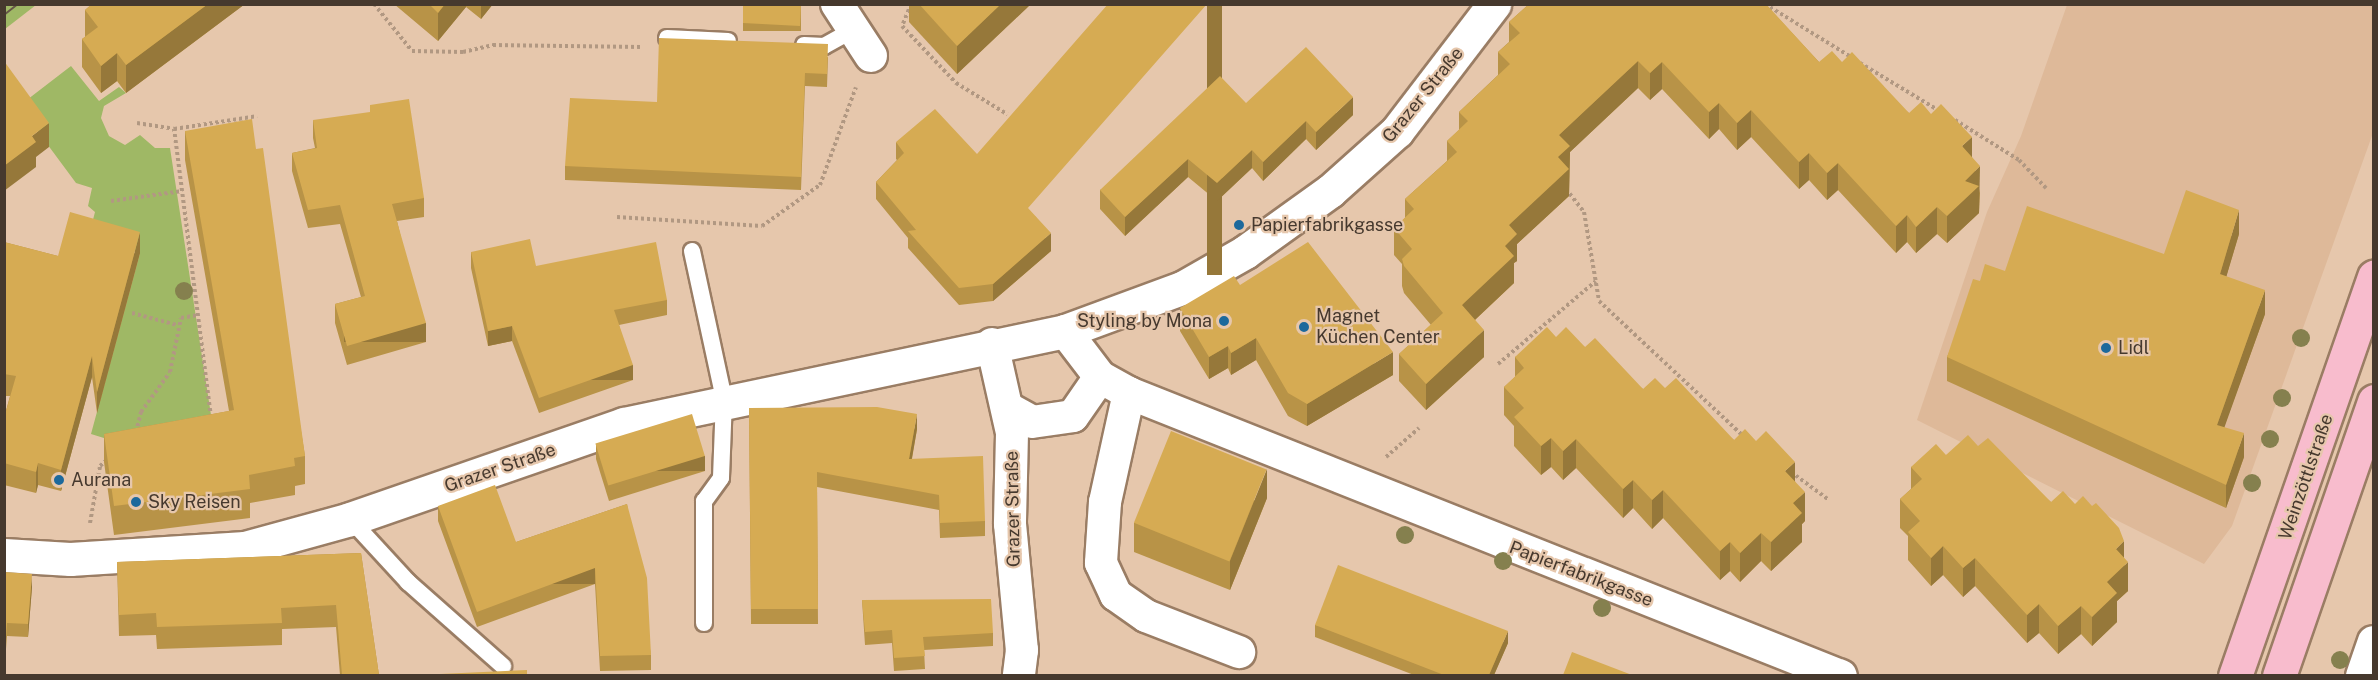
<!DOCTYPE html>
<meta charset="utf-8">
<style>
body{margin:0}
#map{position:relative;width:2378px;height:680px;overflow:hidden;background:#e6c7ac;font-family:"Public Sans",sans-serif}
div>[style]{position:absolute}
.built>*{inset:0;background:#deb999}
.green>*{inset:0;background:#9fb865}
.path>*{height:4px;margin-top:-2px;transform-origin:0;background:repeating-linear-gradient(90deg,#b19882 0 3px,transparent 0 6px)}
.roads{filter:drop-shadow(2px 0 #9a7d64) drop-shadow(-2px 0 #9a7d64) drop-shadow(0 2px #9a7d64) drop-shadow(0 -2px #9a7d64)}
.service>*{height:16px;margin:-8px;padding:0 8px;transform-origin:8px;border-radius:8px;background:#fff}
.minor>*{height:32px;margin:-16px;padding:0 16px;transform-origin:16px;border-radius:16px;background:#fff}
.tertiary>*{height:33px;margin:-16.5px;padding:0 16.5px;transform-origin:16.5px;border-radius:16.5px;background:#fff}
.primary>*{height:33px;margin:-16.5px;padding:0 16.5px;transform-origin:16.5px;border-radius:16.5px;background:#f8bccd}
.tram>*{height:1.5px;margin:-0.75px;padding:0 0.75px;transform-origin:0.75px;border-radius:0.75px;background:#655547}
.trees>*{width:18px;height:18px;margin:-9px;border-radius:50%;background:#85804e}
.wall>*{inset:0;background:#b89347;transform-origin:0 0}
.shaded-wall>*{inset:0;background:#96783a;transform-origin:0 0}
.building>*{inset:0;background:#d6ab53;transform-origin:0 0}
.dots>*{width:16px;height:16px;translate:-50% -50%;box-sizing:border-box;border:3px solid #e6c7ac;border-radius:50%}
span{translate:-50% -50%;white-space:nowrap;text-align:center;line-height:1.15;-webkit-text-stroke:4.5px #e6c7ac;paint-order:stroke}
.street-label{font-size:18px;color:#46392e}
.poi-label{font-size:18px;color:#46392e}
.left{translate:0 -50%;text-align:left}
.right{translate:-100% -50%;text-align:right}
.frame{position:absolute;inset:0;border:6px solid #46392e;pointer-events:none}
</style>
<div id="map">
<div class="built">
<div style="clip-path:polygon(2067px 5px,2373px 5px,2373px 133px,2232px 526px,2204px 564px,1917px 420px,1987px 212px,2021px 136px)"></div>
</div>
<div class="green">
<div style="clip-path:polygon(5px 4px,36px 4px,36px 5px,5px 29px)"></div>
<div style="clip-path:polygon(71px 66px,99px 101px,119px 87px,126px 93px,104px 106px,101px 118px,109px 136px,125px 145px,140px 135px,155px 148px,170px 148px,213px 428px,120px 443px,91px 434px,140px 253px,88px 239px,95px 212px,88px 206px,92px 188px,76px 183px,19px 106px)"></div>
</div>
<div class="path">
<div style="left:374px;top:4px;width:60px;rotate:51deg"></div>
<div style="left:412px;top:51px;width:51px;rotate:1.1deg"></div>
<div style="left:463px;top:52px;width:31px;rotate:-13deg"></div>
<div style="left:493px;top:45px;width:149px;rotate:0.8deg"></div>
<div style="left:911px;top:4px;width:24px;rotate:112deg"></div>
<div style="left:902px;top:26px;width:79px;rotate:46.5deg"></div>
<div style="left:956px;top:83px;width:60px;rotate:31.3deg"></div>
<div style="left:1765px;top:4px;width:101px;rotate:31.6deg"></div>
<div style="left:1860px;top:63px;width:91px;rotate:31.1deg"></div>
<div style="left:1955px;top:120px;width:75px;rotate:32deg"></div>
<div style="left:2019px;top:160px;width:39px;rotate:46deg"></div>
<div style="left:137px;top:123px;width:37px;rotate:9deg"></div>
<div style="left:1566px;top:189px;width:29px;rotate:52deg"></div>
<div style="left:1584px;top:212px;width:90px;rotate:80.4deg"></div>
<div style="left:1599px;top:301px;width:196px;rotate:43.1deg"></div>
<div style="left:111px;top:201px;width:72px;rotate:-8deg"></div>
<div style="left:617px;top:217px;width:145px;rotate:3.6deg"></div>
<div style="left:762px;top:226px;width:71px;rotate:-35.3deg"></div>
<div style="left:820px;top:185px;width:104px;rotate:-69.8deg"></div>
<div style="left:132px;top:313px;width:47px;rotate:14.9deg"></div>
<div style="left:1498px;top:364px;width:128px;rotate:-40.3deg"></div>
<div style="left:211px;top:417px;width:290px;rotate:-97.3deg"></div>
<div style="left:174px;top:129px;width:84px;rotate:-8.9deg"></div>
<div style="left:136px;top:432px;width:21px;rotate:-76deg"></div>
<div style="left:141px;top:412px;width:49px;rotate:-54.1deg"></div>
<div style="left:170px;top:372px;width:55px;rotate:-78.5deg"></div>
<div style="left:181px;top:318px;width:17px;rotate:-10deg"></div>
<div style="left:1386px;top:457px;width:44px;rotate:-41.3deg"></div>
<div style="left:1791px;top:472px;width:47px;rotate:36.4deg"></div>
<div style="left:90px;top:523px;width:58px;rotate:-80deg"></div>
<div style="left:100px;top:466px;width:9px;rotate:-41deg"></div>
</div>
<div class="roads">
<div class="service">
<div style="left:667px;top:38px;width:61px;rotate:2.8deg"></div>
<div style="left:804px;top:45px;width:20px;rotate:3deg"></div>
<div style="left:824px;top:46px;width:33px;rotate:-29deg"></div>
<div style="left:692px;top:251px;width:151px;rotate:77.8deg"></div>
<div style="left:724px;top:399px;width:79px;rotate:92.2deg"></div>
<div style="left:721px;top:478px;width:29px;rotate:126deg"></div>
<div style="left:704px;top:501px;width:122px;rotate:90deg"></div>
<div style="left:350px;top:519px;width:86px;rotate:47.4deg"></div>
<div style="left:408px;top:582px;width:127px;rotate:41.5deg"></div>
</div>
<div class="minor">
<div style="left:837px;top:4px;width:62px;rotate:56.8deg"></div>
<div style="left:1065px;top:331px;width:58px;rotate:52.7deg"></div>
<div style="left:1100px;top:377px;width:33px;rotate:29deg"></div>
<div style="left:1129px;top:393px;width:766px;rotate:21.68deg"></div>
<div style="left:992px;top:344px;width:91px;rotate:77.3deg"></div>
<div style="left:1012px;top:433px;width:91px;rotate:91.3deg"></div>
<div style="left:1010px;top:524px;width:127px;rotate:84.6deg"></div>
<div style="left:1022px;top:650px;width:26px;rotate:97deg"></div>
<div style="left:1129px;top:393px;width:112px;rotate:102.4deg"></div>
<div style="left:1105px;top:502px;width:61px;rotate:93.8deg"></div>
<div style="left:1101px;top:563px;width:35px;rotate:65deg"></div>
<div style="left:1116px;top:595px;width:37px;rotate:35deg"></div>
<div style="left:1146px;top:616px;width:100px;rotate:21.2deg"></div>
<div style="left:1009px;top:409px;width:26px;rotate:29deg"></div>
<div style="left:1032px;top:422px;width:41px;rotate:-8.3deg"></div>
<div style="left:1073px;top:416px;width:47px;rotate:-55.3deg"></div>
<div style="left:2362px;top:676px;width:36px;rotate:-71deg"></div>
</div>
<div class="tertiary">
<div style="left:4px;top:555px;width:66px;rotate:3.5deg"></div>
<div style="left:70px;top:559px;width:175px;rotate:-3.6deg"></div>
<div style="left:245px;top:548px;width:109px;rotate:-15.4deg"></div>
<div style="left:350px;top:519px;width:290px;rotate:-19.1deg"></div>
<div style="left:624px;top:424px;width:451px;rotate:-11.9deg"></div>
<div style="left:1065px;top:331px;width:125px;rotate:-20.2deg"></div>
<div style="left:1182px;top:288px;width:73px;rotate:-29.7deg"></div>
<div style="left:1245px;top:252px;width:105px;rotate:-35.7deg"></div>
<div style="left:1330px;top:191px;width:90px;rotate:-41.8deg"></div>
<div style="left:1397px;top:131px;width:160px;rotate:-52.6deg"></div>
</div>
<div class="primary">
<div style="left:2235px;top:676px;width:423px;rotate:-70.8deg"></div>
<div style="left:2279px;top:676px;width:291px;rotate:-70.9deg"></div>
</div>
</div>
<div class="tram">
<div style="left:4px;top:15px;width:18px;rotate:-38deg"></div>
</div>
<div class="trees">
<div style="left:184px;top:291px"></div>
<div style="left:2301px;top:338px"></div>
<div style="left:2282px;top:398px"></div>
<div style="left:2270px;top:439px"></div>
<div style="left:2252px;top:483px"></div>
<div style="left:1405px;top:535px"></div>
<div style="left:1503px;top:561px"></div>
<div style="left:1602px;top:608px"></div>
<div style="left:2340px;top:660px"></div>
</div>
<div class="wall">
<div style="clip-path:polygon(92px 4px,245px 4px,126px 93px,117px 81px,101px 93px,82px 67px,82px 39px,85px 37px,85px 10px)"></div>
<div style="clip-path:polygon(394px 4px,493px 4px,481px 19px,466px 7px,438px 41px)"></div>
<div style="left:743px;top:4px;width:58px;height:27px"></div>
<div style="clip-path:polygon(909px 4px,1031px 4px,957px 74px,909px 22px)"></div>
<div style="clip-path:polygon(1529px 4px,1768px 4px,1767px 6px,1819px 62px,1842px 62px,1909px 113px,1972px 157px,1980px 193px,1979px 213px,1947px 243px,1937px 234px,1916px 253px,1907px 242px,1896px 253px,1838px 190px,1827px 200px,1809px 180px,1799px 189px,1751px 137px,1737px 150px,1719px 129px,1709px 139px,1662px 89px,1650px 100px,1638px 88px,1570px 152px,1569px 196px,1517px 244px,1517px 261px,1514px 263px,1514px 283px,1475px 320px,1484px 357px,1426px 410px,1399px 381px,1399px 354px,1431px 325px,1404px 293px,1402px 286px,1402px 264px,1394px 255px,1394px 228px,1405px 218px,1405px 199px,1447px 161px,1447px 141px,1459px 130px,1459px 112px,1498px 75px,1498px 52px,1509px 42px,1509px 22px)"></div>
<div style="clip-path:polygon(828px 57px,827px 87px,805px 86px,801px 190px,565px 180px,565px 166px,657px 102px)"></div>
<div style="clip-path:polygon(1246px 103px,1353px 115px,1316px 150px,1306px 139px,1263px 181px,1252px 168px,1217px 201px,1188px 177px,1125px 236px,1100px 209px,1100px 190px)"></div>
<div style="clip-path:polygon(313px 120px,424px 198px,424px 217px,397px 221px,426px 342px,347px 365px,335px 323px,335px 304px,361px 297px,340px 224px,308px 228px,292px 171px,292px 153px,315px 148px,313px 138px)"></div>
<div style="clip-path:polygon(185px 131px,256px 149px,305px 456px,305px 484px,295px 486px,295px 495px,250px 503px,250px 518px,114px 535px,104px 462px,104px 434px,229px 411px,185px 160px)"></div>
<div style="clip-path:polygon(896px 142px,1036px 217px,1051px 251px,993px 301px,959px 305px,908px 248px,908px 238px,876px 199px,876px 182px,897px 160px,896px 159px)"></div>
<div style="clip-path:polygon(2239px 234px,2226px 277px,2265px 314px,2224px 427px,2244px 457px,2226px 508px,1947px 381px,1947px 357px,1980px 281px,2005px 271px,2164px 254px)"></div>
<div style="clip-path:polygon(4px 242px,58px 256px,140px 253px,97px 413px,92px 377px,61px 491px,38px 485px,36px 493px,4px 485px,4px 418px,10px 396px,4px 396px)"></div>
<div style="clip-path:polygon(471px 252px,536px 266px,667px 300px,667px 315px,619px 325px,633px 380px,539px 413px,512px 341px,488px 346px,471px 268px)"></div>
<div style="clip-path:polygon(1240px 285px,1393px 375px,1307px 426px,1288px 416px,1256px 360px,1231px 375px,1228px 368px,1209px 379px,1180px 331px,1180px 308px)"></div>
<div style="clip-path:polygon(1556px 337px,1585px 347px,1643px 389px,1665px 388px,1734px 440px,1756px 441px,1795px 481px,1805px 521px,1802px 524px,1802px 542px,1771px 571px,1761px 561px,1740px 582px,1730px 571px,1720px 580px,1663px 518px,1652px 529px,1633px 508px,1623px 518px,1576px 468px,1563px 480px,1551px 467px,1541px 475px,1514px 446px,1514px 426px,1504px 415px,1504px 387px,1515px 377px,1515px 357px)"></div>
<div style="clip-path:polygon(749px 408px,917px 429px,912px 459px,985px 521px,985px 536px,940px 538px,939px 510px,817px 487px,818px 624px,751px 624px)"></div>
<div style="clip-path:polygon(596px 444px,705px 471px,609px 501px,596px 459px)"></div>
<div style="clip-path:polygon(1978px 446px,2124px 558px,2128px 591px,2117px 601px,2117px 622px,2092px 646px,2081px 634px,2058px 654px,2039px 633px,2027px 643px,1975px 586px,1963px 597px,1943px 575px,1931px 586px,1908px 560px,1908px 536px,1900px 528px,1900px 499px,1911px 489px,1911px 467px,1946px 455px)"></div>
<div style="clip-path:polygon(1267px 498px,1230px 590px,1134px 552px,1134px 523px)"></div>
<div style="clip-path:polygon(627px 504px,651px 655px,651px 670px,600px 671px,595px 584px,477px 627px,438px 521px,438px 506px,516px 542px)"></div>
<div style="clip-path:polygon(361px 553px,379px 675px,340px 675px,336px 627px,282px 629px,282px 645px,157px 649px,156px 635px,119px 636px,117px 562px)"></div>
<div style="clip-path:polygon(4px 572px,32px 587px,28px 637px,7px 636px,6px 649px,4px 649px)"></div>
<div style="clip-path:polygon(862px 600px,993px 633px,993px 646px,924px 650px,925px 669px,894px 671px,892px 643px,865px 645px)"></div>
<div style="clip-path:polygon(1315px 625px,1508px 643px,1494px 675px,1414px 675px,1315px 637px)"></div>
</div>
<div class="shaded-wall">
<div style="clip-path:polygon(208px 4px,245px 4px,126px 93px,126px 65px)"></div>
<div style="clip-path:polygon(445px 4px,466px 4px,466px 7px,438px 41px,438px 13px)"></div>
<div style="clip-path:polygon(481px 4px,493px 4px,481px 19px)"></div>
<div style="clip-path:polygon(1001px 4px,1031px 4px,957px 74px,957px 46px)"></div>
<div style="left:1207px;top:4px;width:15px;height:271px"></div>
<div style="clip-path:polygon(117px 53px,117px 81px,101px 93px,101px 66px)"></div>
<div style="clip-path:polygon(1638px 61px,1638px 88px,1570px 152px,1569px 196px,1517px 244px,1517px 261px,1514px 263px,1514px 283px,1462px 332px,1462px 305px,1505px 246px,1509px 225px,1558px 157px,1559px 135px)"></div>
<div style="clip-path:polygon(1662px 62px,1662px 89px,1650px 100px,1650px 73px)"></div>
<div style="clip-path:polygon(1353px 97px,1353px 115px,1316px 150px,1316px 132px)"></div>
<div style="clip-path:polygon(1719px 103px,1719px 129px,1709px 139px,1709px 112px)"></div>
<div style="clip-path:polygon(1751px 110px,1751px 137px,1737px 150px,1737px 123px)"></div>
<div style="clip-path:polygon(1306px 121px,1306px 139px,1263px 181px,1263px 162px)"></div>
<div style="clip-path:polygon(49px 123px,49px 147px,36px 157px,36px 167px,4px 191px,4px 166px,32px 136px)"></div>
<div style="clip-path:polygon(1972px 137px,1972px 164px,1962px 146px)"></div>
<div style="clip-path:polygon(1252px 150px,1252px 168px,1217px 201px,1217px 183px)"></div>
<div style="clip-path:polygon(1809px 153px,1809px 180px,1799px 189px,1799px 162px)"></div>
<div style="clip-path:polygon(1188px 159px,1188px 177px,1125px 236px,1125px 217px)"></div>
<div style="clip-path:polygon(1838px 163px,1838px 190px,1827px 200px,1827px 173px)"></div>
<div style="clip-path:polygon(1980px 166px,1979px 213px,1947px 243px,1947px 216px,1965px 181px)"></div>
<div style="clip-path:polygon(1937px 207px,1937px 234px,1916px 253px,1916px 227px)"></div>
<div style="clip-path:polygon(2239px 210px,2239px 234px,2220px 298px,2220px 274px)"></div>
<div style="clip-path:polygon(1907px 215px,1907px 242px,1896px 253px,1896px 226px)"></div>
<div style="clip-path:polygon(140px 232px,140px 253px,97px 413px,97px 392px)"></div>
<div style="clip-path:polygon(1051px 233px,1051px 251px,993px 301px,993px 284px)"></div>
<div style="clip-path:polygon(2265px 290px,2265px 314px,2217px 448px,2217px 425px)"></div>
<div style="left:426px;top:323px;width:19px;height:82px;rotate:90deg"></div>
<div style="clip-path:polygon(512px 326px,512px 341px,488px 346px,488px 331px)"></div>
<div style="clip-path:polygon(1484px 330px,1484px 357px,1426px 410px,1426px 384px)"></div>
<div style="clip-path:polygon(1256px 338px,1256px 360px,1231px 375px,1231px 353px)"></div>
<div style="clip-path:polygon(1228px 346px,1228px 368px,1209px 379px,1209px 357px)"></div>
<div style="clip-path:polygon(1393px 352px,1393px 375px,1307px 426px,1307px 404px)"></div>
<div style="clip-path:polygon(92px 356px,92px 377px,61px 491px,61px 470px)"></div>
<div style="left:633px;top:365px;width:15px;height:100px;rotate:90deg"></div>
<div style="clip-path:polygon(917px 414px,917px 429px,909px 474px,909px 459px)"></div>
<div style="clip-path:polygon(2244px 433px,2244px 457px,2226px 508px,2226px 485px)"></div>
<div style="clip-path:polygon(1551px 438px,1551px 467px,1541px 475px,1541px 446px)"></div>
<div style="clip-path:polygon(1576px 439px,1576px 468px,1563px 480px,1563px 451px)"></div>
<div style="left:705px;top:456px;width:15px;height:101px;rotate:90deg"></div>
<div style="clip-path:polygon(1795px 462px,1795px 491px,1785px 471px)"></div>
<div style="clip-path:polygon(38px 463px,38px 485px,36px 493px,36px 472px)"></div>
<div style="clip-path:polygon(1267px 469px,1267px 498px,1230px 590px,1230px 561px)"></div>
<div style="clip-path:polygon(1633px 480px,1633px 508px,1623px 518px,1623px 489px)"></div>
<div style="clip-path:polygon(1663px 490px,1663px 518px,1652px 529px,1652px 500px)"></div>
<div style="clip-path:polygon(1805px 492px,1805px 521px,1802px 524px,1802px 542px,1771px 571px,1771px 542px,1793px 503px)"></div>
<div style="clip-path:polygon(1761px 533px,1761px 561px,1740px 582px,1740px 553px)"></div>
<div style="clip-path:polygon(2124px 541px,2124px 566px,2128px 562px,2128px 591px,2117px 601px,2117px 622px,2092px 646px,2092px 617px,2116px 549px)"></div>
<div style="clip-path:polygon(1730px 542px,1730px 571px,1720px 580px,1720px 551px)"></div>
<div style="clip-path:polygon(1943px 546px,1943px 575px,1931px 586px,1931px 558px)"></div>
<div style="clip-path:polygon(1975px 558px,1975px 586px,1963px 597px,1963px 568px)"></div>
<div style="left:595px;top:568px;width:16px;height:126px;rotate:90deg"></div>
<div style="clip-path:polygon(32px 574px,32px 587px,28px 637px,28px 624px)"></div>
<div style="clip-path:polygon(2039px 604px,2039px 633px,2027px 643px,2027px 615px)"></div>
<div style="clip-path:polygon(2081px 606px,2081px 634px,2058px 654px,2058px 626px)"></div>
<div style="clip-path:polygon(1508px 631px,1508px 643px,1494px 675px,1489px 675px)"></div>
</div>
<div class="building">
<div style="clip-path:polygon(92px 4px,208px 4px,126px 65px,117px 53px,101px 66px,82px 39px,98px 27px,85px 10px)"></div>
<div style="clip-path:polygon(429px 4px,445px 4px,438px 13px)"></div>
<div style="clip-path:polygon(743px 4px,801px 4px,800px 26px,743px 23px)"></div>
<div style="clip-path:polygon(919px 4px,1001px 4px,957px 46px)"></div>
<div style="clip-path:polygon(1108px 4px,1207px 4px,1028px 208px,1051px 233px,993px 284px,959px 288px,908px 231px,916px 230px,876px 182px,904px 153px,896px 142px,935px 109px,977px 154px)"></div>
<div style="clip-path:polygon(1529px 4px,1766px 4px,1819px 62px,1832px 51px,1842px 62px,1852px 52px,1909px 113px,1921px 102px,1931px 114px,1941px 104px,1972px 137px,1962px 146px,1980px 166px,1965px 181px,1979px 186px,1947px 216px,1937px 207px,1916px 227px,1907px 215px,1896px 226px,1838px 163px,1827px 173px,1809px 153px,1799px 162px,1751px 110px,1737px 123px,1719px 103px,1709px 112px,1662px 62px,1650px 73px,1638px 61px,1559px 135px,1570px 146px,1558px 157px,1569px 169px,1509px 225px,1517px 234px,1505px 246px,1514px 256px,1462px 305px,1484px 330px,1426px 384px,1399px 354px,1443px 313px,1404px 266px,1402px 259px,1412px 249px,1394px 228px,1414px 209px,1405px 199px,1457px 152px,1447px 141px,1468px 121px,1459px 112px,1510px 64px,1498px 52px,1520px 33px,1509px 22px)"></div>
<div style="clip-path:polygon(659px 38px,828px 44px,827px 74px,805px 73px,801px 177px,565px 166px,570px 98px,657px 102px)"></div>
<div style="clip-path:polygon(1306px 47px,1353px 97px,1316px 132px,1306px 121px,1263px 162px,1252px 150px,1217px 183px,1188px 159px,1125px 217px,1100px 190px,1220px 76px,1246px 103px)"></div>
<div style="clip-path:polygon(4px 61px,49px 123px,32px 136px,36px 142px,4px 166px)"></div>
<div style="clip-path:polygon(409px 99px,424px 198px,392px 204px,426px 323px,347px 346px,335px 304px,365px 296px,340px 205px,308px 210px,292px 153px,317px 148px,313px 120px,370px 112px,370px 105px)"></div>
<div style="clip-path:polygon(252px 119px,256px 149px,263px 148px,305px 456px,294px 458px,295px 466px,249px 475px,250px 489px,114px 506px,104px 434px,234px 410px,185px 131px)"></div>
<div style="clip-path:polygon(2186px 190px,2239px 210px,2220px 274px,2265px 290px,2217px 425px,2244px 433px,2226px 485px,1947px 357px,1973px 279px,1980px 281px,1985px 264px,2005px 271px,2027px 206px,2164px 254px)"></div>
<div style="clip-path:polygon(70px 212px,140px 232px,97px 392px,92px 356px,61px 470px,38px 463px,36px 472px,4px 463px,4px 418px,16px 376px,4px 374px,4px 242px,58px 256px)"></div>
<div style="clip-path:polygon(530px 239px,536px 266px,656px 242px,667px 300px,614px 310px,633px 365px,539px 398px,512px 326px,488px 331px,471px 252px)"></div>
<div style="clip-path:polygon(1308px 242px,1393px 352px,1307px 404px,1288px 393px,1256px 338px,1231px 353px,1228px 346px,1209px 357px,1180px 308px,1234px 276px,1240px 285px)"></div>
<div style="clip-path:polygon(1547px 327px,1556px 337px,1566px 327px,1585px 347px,1595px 338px,1643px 389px,1655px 378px,1665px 388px,1676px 378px,1734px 440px,1745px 429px,1756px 441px,1766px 431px,1795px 462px,1785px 471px,1805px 492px,1793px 503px,1802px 513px,1771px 542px,1761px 533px,1740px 553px,1730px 542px,1720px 551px,1663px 490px,1652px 500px,1633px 480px,1623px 489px,1576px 439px,1563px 451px,1551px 438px,1541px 446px,1514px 417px,1524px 408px,1504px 387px,1524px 368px,1515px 357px)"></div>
<div style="clip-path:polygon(877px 407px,917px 414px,909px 459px,983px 456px,985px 521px,940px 523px,939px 495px,817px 472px,818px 609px,751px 609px,749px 408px)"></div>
<div style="left:692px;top:414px;width:44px;height:101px;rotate:73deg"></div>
<div style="left:1171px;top:431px;width:103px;height:99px;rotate:22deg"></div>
<div style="clip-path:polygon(1968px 435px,1978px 446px,1988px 438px,2051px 502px,2063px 491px,2075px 504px,2083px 496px,2092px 506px,2096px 503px,2119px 528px,2124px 541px,2116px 549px,2128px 562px,2107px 582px,2117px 593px,2092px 617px,2081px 606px,2058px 626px,2039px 604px,2027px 615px,1975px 558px,1963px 568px,1943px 546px,1931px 558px,1908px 532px,1920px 521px,1900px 499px,1922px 479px,1911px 467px,1936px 444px,1946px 455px)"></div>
<div style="clip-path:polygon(495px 485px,516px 542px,627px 504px,647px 578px,651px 655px,600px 656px,595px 568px,477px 612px,438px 506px)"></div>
<div style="clip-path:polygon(361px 553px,379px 675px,342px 675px,336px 605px,281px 608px,282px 623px,157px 627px,156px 613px,119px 615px,117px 562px)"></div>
<div style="clip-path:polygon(1338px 565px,1508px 631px,1489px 675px,1444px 675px,1315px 625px)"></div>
<div style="clip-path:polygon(4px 572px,32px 574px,28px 624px,7px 623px,6px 637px,4px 636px)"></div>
<div style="clip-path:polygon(991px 599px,993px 633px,923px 637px,925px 656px,894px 658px,892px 630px,865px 632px,862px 600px)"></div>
<div style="clip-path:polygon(1572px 652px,1632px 675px,1563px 675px)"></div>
<div style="clip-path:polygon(527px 670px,527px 675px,418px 675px)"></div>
</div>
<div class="dots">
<div style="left:1239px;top:225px;background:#1c699c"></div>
<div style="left:1224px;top:321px;background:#1c699c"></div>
<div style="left:1304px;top:327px;background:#1c699c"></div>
<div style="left:2106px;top:348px;background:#1c699c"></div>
<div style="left:59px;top:480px;background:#1c699c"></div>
<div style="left:136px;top:502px;background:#1c699c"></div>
</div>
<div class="street-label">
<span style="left:1423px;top:95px;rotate:-51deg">Grazer Straße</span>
<span style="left:500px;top:468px;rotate:-19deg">Grazer Straße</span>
<span style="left:2306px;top:477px;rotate:-71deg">Weinzöttlstraße</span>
<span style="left:1013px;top:509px;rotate:-91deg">Grazer Straße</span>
<span style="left:1581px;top:574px;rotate:21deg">Papierfabrikgasse</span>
</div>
<div class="poi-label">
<span class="left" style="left:1251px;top:225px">Papierfabrikgasse</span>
<span class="left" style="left:1316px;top:327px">Magnet<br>Küchen Center</span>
<span class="right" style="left:1212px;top:321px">Styling by Mona</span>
<span class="left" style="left:2118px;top:348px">Lidl</span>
<span class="left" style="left:71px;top:480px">Aurana</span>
<span class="left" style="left:148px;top:502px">Sky Reisen</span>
</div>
<div class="frame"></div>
</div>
